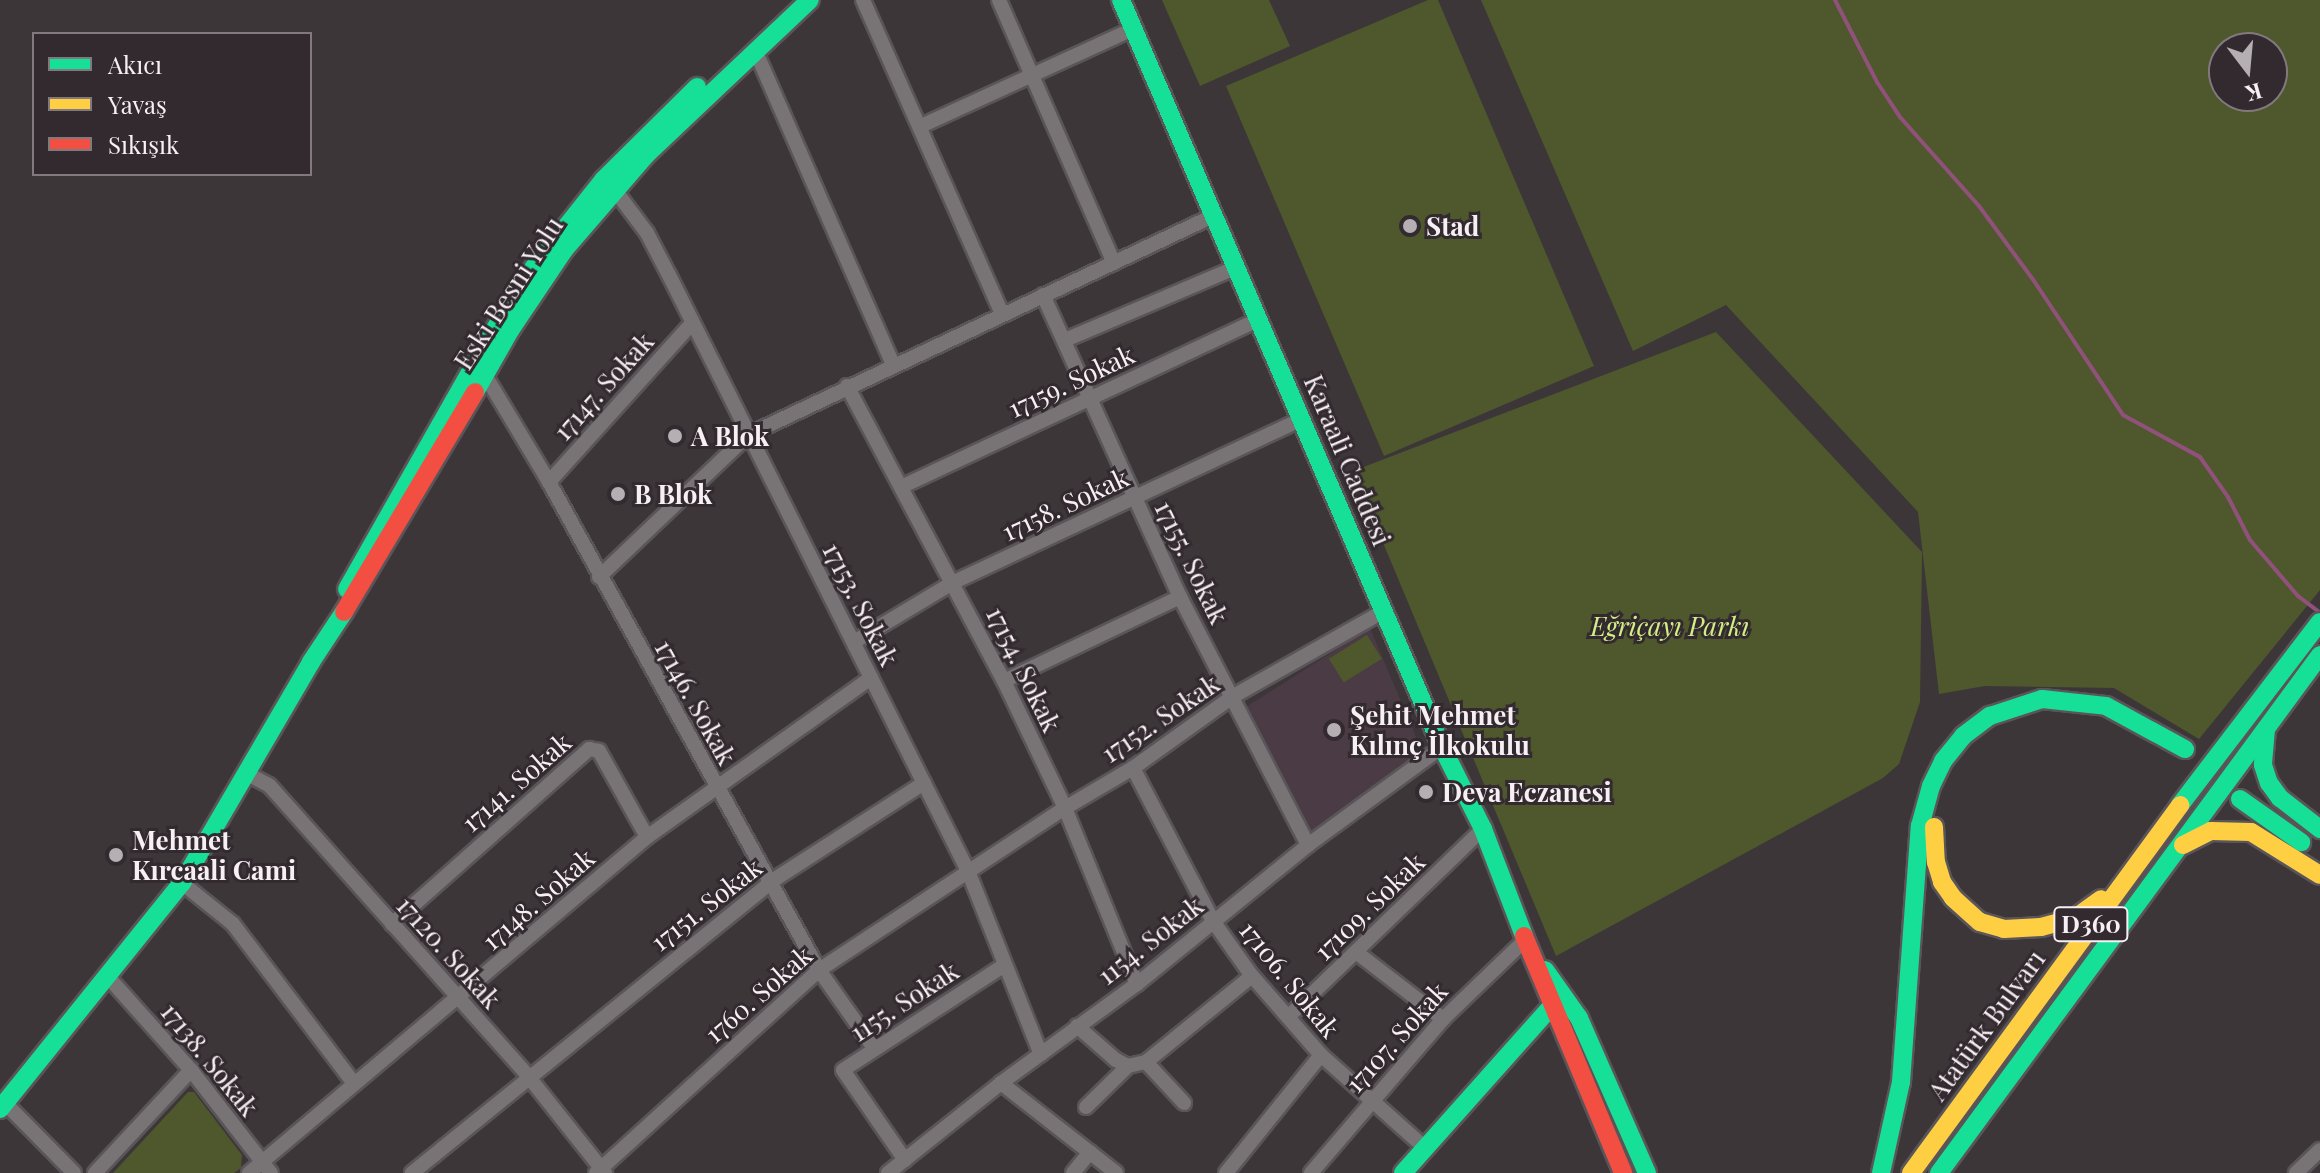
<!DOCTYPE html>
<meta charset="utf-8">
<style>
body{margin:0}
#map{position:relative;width:2320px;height:1173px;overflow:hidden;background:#3c3639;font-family:"Playfair Display",serif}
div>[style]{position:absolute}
.built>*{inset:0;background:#4a3b44}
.green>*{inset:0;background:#4e582c;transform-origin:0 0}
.stream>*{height:4px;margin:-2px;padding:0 2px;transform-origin:2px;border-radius:2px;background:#90517a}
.roads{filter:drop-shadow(2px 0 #5a5558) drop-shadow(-2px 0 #5a5558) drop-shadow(0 2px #5a5558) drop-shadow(0 -2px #5a5558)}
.street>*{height:14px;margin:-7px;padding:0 7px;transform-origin:7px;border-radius:7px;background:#787476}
.fast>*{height:18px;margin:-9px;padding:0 9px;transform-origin:9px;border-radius:9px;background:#16e098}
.slow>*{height:18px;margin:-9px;padding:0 9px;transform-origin:9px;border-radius:9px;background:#ffcf43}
.jam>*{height:18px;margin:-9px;padding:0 9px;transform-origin:9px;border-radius:9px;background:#f24e42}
.dots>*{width:22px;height:22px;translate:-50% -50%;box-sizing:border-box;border:4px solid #332a30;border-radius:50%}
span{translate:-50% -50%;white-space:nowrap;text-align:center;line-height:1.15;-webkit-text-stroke:6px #332a30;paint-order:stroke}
.shield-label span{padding:2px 6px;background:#332a30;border:2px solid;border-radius:6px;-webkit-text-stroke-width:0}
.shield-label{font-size:24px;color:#f6eff3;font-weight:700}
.poi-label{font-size:26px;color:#f6eff3;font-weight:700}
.left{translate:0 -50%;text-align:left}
.street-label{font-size:26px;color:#f6eff3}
.park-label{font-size:26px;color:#d3ee83;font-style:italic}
.legend{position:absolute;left:32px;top:32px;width:280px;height:144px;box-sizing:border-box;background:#332a30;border:2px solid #81797e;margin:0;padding:10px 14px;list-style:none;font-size:24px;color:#f6eff3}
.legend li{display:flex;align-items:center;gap:16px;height:40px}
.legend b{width:40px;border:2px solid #81797e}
.north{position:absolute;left:2208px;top:32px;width:80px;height:80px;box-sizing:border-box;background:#332a30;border:2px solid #81797e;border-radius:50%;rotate:164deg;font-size:22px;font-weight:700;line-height:32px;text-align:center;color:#f6eff3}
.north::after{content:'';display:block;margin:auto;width:28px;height:36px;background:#b5aeb2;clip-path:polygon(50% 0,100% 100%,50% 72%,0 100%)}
</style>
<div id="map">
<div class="built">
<div style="clip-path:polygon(1370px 628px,1422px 751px,1310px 835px,1243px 709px)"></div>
</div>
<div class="green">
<div style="clip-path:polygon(1162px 0,1269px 0,1290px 46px,1200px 86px)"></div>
<div style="clip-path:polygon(1428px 0,1438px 0,1594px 366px,1384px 456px,1226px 86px)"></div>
<div style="clip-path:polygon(evenodd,1481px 0,2320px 0,2320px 590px,2199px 739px,2114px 688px,1985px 686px,1939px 694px,1918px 512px,1726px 305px,1633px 351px,1481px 0,2224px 48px,2272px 48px,2272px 96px,2224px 96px,2224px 48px)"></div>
<div style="clip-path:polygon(1716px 332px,1922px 552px,1920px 702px,1899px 764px,1883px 778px,1556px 956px,1353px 471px)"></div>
<div style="left:1367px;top:635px;width:28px;height:45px;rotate:58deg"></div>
<div style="clip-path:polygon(188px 1092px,194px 1092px,242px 1155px,241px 1168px,234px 1173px,113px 1173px)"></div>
</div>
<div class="stream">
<div style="left:1835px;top:0;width:92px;rotate:62.9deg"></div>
<div style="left:1877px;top:82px;width:42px;rotate:56.7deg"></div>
<div style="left:1900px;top:117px;width:119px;rotate:48.4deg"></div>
<div style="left:1979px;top:206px;width:93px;rotate:53.7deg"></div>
<div style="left:2034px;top:281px;width:161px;rotate:56.4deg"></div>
<div style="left:2123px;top:415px;width:88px;rotate:28.6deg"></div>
<div style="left:2200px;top:457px;width:49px;rotate:55deg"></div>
<div style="left:2228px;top:497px;width:48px;rotate:62.9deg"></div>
<div style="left:2250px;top:540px;width:74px;rotate:49.4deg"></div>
<div style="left:2298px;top:596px;width:25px;rotate:37deg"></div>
</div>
<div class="roads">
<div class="street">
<div style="left:863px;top:0;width:342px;rotate:66.1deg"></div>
<div style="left:999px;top:0;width:287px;rotate:66.4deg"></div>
<div style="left:755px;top:50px;width:343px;rotate:66.3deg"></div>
<div style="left:921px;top:126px;width:233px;rotate:-24.6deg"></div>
<div style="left:614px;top:189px;width:55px;rotate:53.1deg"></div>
<div style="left:647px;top:233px;width:47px;rotate:62.4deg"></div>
<div style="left:669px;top:275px;width:667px;rotate:63.36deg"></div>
<div style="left:968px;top:871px;width:197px;rotate:68.3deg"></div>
<div style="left:1043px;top:295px;width:332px;rotate:65.6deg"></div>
<div style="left:1180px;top:597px;width:279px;rotate:62.7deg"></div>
<div style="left:1065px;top:340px;width:187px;rotate:-23deg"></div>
<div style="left:485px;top:375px;width:125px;rotate:59.1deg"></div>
<div style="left:549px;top:482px;width:558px;rotate:61.05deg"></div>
<div style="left:819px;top:970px;width:95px;rotate:54.8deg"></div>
<div style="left:847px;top:386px;width:334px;rotate:62deg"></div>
<div style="left:1004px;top:681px;width:141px;rotate:64.3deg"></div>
<div style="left:1065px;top:808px;width:190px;rotate:67.8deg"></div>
<div style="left:549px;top:482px;width:214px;rotate:-48deg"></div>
<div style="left:903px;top:486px;width:393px;rotate:-25.1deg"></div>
<div style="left:599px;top:577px;width:206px;rotate:-43.6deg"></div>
<div style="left:748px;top:435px;width:516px;rotate:-25.22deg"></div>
<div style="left:854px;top:642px;width:117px;rotate:-31deg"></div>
<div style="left:954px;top:582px;width:384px;rotate:-25.1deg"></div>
<div style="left:1004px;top:681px;width:195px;rotate:-25.5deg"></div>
<div style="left:1133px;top:768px;width:173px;rotate:62.4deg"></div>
<div style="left:1213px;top:921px;width:67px;rotate:54.7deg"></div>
<div style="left:1252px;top:976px;width:105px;rotate:48.9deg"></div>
<div style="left:1321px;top:1055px;width:140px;rotate:41.8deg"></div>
<div style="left:246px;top:773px;width:26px;rotate:28deg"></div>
<div style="left:269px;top:785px;width:390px;rotate:48.3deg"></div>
<div style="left:528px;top:1076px;width:124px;rotate:51.6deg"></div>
<div style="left:182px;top:883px;width:65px;rotate:38.8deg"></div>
<div style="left:233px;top:924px;width:198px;rotate:52.8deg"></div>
<div style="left:392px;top:924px;width:264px;rotate:-41.6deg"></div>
<div style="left:589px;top:749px;width:10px;rotate:11deg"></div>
<div style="left:599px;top:751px;width:98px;rotate:60.8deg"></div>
<div style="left:1356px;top:952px;width:110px;rotate:37.6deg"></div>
<div style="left:109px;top:978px;width:123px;rotate:48.3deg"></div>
<div style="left:191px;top:1070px;width:130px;rotate:52.2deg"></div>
<div style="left:1288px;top:1017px;width:271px;rotate:-44deg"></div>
<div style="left:1077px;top:1026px;width:52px;rotate:41.1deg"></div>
<div style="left:1116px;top:1060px;width:13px;rotate:27deg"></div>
<div style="left:1128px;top:1066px;width:18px;rotate:-13deg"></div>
<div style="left:1146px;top:1062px;width:56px;rotate:47.2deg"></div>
<div style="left:1146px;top:1062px;width:136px;rotate:-39.1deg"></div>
<div style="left:1001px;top:1083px;width:146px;rotate:38deg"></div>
<div style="left:5px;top:1103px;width:98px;rotate:45.4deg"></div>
<div style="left:1086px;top:1107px;width:59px;rotate:-44.3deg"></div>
<div style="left:905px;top:1160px;width:109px;rotate:-124.6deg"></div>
<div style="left:843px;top:1070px;width:191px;rotate:-33deg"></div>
<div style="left:95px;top:1173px;width:141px;rotate:-47deg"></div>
<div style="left:249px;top:1173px;width:521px;rotate:-40.17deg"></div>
<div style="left:647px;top:837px;width:275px;rotate:-35.4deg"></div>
<div style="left:412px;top:1173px;width:464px;rotate:-39deg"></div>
<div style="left:772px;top:881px;width:181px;rotate:-32.8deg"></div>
<div style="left:596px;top:1173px;width:302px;rotate:-42.3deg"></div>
<div style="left:819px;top:970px;width:295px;rotate:-33.4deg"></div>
<div style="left:1065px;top:808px;width:79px;rotate:-30.5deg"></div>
<div style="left:1133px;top:768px;width:122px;rotate:-35.6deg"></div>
<div style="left:1232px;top:697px;width:175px;rotate:-29.5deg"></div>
<div style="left:888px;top:1173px;width:144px;rotate:-38.5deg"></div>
<div style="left:1001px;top:1083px;width:168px;rotate:-36.1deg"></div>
<div style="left:1137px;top:984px;width:220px;rotate:-39.1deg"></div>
<div style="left:1308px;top:845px;width:166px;rotate:-36.2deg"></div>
<div style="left:1073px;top:1173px;width:27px;rotate:-51deg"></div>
<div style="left:1226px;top:1173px;width:151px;rotate:-51.2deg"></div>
<div style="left:1311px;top:1173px;width:203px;rotate:-49.4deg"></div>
<div style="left:1443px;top:1019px;width:114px;rotate:-43.9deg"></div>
<div style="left:2296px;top:1173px;width:33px;rotate:-44deg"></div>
</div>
<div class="fast">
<div style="left:1121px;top:0;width:813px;rotate:66.75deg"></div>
<div style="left:1442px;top:747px;width:92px;rotate:63.4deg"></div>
<div style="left:1483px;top:829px;width:115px;rotate:69deg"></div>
<div style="left:475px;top:392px;width:73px;rotate:-60.3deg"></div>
<div style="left:511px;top:329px;width:95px;rotate:-56.1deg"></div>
<div style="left:564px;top:250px;width:127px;rotate:-49.2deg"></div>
<div style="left:647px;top:154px;width:224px;rotate:-43.4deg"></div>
<div style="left:347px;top:589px;width:292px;rotate:-60.4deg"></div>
<div style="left:491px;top:335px;width:80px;rotate:-57.7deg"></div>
<div style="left:534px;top:267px;width:112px;rotate:-51.5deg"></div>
<div style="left:604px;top:179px;width:131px;rotate:-44.7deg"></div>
<div style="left:2266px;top:729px;width:36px;rotate:95deg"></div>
<div style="left:2263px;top:765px;width:19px;rotate:72deg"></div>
<div style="left:2269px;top:783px;width:19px;rotate:54deg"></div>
<div style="left:2280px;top:798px;width:51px;rotate:37.8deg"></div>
<div style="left:2240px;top:799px;width:75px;rotate:35.2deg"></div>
<div style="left:2180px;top:805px;width:230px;rotate:-52.6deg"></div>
<div style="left:1545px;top:970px;width:59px;rotate:54.7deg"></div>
<div style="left:1579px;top:1018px;width:169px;rotate:66.3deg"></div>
<div style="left:0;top:1109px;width:290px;rotate:-51.2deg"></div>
<div style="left:182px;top:883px;width:256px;rotate:-59.7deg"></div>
<div style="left:311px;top:662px;width:60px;rotate:-56.6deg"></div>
<div style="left:1403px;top:1173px;width:222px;rotate:-48.3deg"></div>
<div style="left:1881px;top:1173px;width:93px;rotate:-77.6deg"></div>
<div style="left:1901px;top:1082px;width:257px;rotate:-85.8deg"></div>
<div style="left:1920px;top:826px;width:41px;rotate:-74.6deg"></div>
<div style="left:1931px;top:786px;width:28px;rotate:-64deg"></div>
<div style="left:1943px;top:761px;width:32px;rotate:-51deg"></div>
<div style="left:1963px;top:736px;width:34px;rotate:-37deg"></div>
<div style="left:1990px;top:716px;width:55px;rotate:-18.1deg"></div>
<div style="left:2042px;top:699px;width:64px;rotate:6.2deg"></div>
<div style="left:2106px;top:706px;width:90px;rotate:28.6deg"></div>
<div style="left:1939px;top:1173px;width:643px;rotate:-53.66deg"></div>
</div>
<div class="slow">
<div style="left:1934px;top:827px;width:35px;rotate:87deg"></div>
<div style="left:1936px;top:862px;width:21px;rotate:73deg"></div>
<div style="left:1942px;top:882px;width:19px;rotate:55deg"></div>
<div style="left:1953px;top:898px;width:36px;rotate:42deg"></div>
<div style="left:1980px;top:922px;width:25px;rotate:16deg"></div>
<div style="left:2004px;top:929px;width:37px;rotate:-3deg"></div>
<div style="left:2041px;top:927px;width:35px;rotate:-15deg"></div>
<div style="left:2075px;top:918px;width:32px;rotate:-36deg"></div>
<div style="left:2183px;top:845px;width:31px;rotate:-27deg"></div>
<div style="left:2211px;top:831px;width:40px;rotate:1.4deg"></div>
<div style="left:2251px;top:832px;width:81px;rotate:31.9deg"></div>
<div style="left:1911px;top:1173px;width:456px;rotate:-53.8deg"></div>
</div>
<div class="jam">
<div style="left:344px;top:612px;width:256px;rotate:-59.2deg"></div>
<div style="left:1524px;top:936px;width:257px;rotate:67.3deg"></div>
</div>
</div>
<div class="dots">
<div style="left:1410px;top:226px;background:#b5aeb2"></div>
<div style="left:675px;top:436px;background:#b5aeb2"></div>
<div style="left:618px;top:494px;background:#b5aeb2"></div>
<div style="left:1334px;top:730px;background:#b5aeb2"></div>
<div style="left:1426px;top:792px;background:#b5aeb2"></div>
<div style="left:116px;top:855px;background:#b5aeb2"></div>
</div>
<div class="shield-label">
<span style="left:2091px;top:924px">D360</span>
</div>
<div class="poi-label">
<span class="left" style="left:1426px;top:226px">Stad</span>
<span class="left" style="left:691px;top:436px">A Blok</span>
<span class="left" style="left:634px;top:494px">B Blok</span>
<span class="left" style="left:1350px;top:730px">Şehit Mehmet<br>Kılınç İlkokulu</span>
<span class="left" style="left:1442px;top:792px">Deva Eczanesi</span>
<span class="left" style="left:132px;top:855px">Mehmet<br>Kırcaali Cami</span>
</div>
<div class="street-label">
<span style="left:508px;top:293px;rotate:-57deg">Eski Besni Yolu</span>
<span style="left:1071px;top:381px;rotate:-25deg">17159. Sokak</span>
<span style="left:603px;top:386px;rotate:-48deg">17147. Sokak</span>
<span style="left:1348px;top:460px;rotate:67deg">Karaali Caddesi</span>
<span style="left:1065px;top:504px;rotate:-25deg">17158. Sokak</span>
<span style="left:1192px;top:562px;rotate:64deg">17155. Sokak</span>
<span style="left:861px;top:604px;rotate:63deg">17153. Sokak</span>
<span style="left:1024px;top:669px;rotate:64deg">17154. Sokak</span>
<span style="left:696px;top:702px;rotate:61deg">17146. Sokak</span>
<span style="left:1160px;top:718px;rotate:-34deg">17152. Sokak</span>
<span style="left:516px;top:782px;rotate:-41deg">17141. Sokak</span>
<span style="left:538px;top:899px;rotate:-41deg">17148. Sokak</span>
<span style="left:706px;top:904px;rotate:-38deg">17151. Sokak</span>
<span style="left:1369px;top:906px;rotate:-44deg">17109. Sokak</span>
<span style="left:1150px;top:940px;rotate:-38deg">1154. Sokak</span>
<span style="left:449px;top:952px;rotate:48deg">17120. Sokak</span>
<span style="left:1290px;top:979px;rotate:51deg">17106. Sokak</span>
<span style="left:758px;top:994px;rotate:-41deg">1760. Sokak</span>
<span style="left:904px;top:1001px;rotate:-33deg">1155. Sokak</span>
<span style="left:1986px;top:1025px;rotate:-54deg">Atatürk Bulvarı</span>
<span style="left:1396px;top:1037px;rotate:-48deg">17107. Sokak</span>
<span style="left:210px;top:1059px;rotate:51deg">17138. Sokak</span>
</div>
<div class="park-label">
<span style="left:1670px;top:626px">Eğriçayı Parkı</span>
</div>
<ul class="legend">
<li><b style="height:10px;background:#16e098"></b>Akıcı</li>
<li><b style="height:10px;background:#ffcf43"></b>Yavaş</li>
<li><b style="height:10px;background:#f24e42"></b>Sıkışık</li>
</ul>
<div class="north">K</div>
</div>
